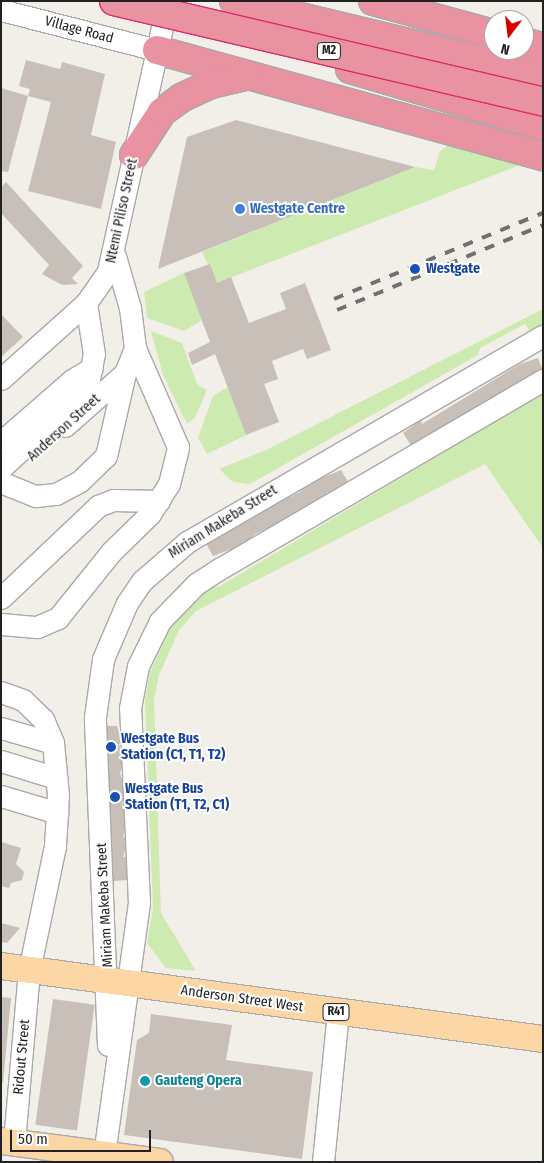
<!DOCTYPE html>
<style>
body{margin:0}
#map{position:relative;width:544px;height:1163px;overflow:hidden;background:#f2efe9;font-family:"Fira Sans Condensed",sans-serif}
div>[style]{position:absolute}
.grass>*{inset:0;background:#cdebb0}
.building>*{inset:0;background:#c7bfb8;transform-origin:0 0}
.roads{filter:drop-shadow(1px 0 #a9a9a9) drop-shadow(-1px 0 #a9a9a9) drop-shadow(0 1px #a9a9a9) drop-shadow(0 -1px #a9a9a9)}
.minor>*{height:21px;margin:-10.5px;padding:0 10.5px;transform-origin:10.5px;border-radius:10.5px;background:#fff}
.major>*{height:26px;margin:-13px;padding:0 13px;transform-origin:13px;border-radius:13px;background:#fcd6a4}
.highway>*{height:28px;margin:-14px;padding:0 14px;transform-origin:14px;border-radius:14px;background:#e892a2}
.rail>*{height:4px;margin-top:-2px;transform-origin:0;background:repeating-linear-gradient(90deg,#707070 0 10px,transparent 0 20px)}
.bridges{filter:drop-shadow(1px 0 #dc2a67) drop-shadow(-1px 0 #dc2a67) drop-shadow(0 1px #dc2a67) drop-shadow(0 -1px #dc2a67)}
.highway-bridge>*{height:28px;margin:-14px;padding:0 14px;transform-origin:14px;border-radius:14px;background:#e892a2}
.dots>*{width:14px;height:14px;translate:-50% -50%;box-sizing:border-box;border:2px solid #fff;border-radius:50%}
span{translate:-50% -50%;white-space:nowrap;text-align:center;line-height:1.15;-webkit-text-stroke:4px #fff;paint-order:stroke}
.shield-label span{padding:1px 4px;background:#fff;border:1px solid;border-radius:4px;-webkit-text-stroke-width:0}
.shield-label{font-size:12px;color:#222;font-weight:700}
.street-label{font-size:14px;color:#222}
.shop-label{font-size:14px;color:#366cbe;font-weight:700}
.left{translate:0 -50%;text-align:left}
.transit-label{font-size:14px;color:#164399;font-weight:700}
.culture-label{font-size:14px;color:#0d838f;font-weight:700}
.frame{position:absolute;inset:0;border:2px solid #222;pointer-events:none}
.north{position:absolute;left:484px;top:10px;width:50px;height:50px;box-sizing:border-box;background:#fff;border:1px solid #a7a7a7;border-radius:50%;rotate:195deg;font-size:14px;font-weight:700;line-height:20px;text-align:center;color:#222}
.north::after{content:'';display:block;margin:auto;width:18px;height:22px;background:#d40000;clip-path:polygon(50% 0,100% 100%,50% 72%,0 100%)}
.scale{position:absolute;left:10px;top:1130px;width:141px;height:22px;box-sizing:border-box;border:2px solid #222;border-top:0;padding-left:6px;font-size:15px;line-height:18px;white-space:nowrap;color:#222;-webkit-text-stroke:4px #fff;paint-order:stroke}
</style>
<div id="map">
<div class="grass">
<div style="clip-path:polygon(543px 81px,543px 156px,217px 283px,202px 252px,415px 167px,434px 170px,440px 151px)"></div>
<div style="clip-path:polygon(184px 273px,202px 320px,184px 331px,147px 318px,144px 292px)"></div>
<div style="clip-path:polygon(543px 309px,543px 327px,531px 333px,525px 324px,480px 348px,478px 355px,250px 484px,233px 482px,219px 469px,266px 450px)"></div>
<div style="clip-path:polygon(151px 331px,182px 343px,197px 384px,207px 390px,195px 418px,187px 424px,163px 375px)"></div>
<div style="clip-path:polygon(228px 387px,246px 435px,207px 454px,198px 438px,213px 396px)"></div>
<div style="clip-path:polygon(543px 393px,543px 548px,485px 464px,196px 611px,179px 630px,159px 675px,154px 700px,161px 913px,196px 971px,166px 968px,147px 943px,153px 910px,145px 700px,150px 673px,171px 625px,200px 592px,220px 586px)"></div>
</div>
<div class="building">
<div style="clip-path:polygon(26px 60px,60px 69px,62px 62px,105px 74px,91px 135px,116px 142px,101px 209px,28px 191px,51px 102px,28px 96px,30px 89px,19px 86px)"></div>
<div style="clip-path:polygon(1px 88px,28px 96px,8px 172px,1px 171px)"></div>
<div style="clip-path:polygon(236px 120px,415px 167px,158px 269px,187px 137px)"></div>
<div style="clip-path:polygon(6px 182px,83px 266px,72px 278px,78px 284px,62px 285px,42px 274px,49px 265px,1px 213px,1px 187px)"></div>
<div style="clip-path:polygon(210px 264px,217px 283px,231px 277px,249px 323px,286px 309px,280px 293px,305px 283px,331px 350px,307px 359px,303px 349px,272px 361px,278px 379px,264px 384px,279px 422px,246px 435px,215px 354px,192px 365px,188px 353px,210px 342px,184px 273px)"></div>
<div style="clip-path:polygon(1px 314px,23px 337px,1px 357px)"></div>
<div style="clip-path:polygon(538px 358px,543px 371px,412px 447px,403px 433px,421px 420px,422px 424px,520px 364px)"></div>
<div style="clip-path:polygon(341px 470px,348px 482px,329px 497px,328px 492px,314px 507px,311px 502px,298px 515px,255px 534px,245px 544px,213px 556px,207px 545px,219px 533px,221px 537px,235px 524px,302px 491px,300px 487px)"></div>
<div style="clip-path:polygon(105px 726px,117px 726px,123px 744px,119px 744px,125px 761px,120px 773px,126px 790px,122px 805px,127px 819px,123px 837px,129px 836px,123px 857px,130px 857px,128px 880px,113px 881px,107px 859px,106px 838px,111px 837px,105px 819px)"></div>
<div style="clip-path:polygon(1px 842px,21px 848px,16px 864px,24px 872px,22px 880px,11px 883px,9px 888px,1px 886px)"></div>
<div style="clip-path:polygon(1px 923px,20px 928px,7px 943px,1px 942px)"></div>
<div style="clip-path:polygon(1px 997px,11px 998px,3px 1083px,1px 1083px)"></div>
<div style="left:53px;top:999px;width:42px;height:127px;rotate:8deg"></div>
<div style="clip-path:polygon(151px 1014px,232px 1025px,226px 1060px,313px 1072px,302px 1159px,124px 1135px,137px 1040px,149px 1033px)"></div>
</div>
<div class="roads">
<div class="minor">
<div style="left:1px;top:10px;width:161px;rotate:14.4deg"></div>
<div style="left:1px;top:379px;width:114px;rotate:-41.8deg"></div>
<div style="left:86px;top:303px;width:39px;rotate:-55deg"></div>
<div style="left:108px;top:271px;width:277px;rotate:-77.5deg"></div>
<div style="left:65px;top:426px;width:80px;rotate:-41.5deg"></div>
<div style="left:1px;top:442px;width:94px;rotate:-41.1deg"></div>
<div style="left:72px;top:380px;width:23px;rotate:-31deg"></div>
<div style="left:1px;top:468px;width:80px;rotate:-42.5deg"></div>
<div style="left:60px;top:414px;width:45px;rotate:-50.4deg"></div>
<div style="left:89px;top:379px;width:25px;rotate:-79deg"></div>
<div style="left:94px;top:354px;width:52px;rotate:-98.9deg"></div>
<div style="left:3px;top:483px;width:35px;rotate:22deg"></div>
<div style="left:36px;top:496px;width:20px;rotate:-6deg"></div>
<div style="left:56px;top:494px;width:26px;rotate:-28deg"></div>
<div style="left:79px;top:482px;width:37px;rotate:-44deg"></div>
<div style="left:106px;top:456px;width:85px;rotate:-77.1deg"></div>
<div style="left:125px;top:373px;width:27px;rotate:-68deg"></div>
<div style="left:135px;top:348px;width:40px;rotate:-97.1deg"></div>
<div style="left:130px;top:308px;width:54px;rotate:-106.1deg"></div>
<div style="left:1px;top:598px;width:134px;rotate:-43.5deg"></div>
<div style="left:98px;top:506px;width:16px;rotate:-22deg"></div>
<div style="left:113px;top:500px;width:46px;rotate:1.2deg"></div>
<div style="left:1px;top:624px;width:36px;rotate:5deg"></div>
<div style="left:37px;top:627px;width:23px;rotate:-23deg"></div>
<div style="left:58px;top:618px;width:85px;rotate:-51.2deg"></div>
<div style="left:111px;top:552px;width:54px;rotate:-44.3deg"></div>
<div style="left:150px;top:514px;width:36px;rotate:-58deg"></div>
<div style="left:169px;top:484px;width:38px;rotate:-76deg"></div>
<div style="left:178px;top:447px;width:108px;rotate:-113.5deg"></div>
<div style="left:1px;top:692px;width:23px;rotate:20deg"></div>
<div style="left:23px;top:700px;width:28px;rotate:44deg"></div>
<div style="left:43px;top:719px;width:26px;rotate:67deg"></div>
<div style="left:53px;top:743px;width:52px;rotate:84.5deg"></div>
<div style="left:58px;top:795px;width:51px;rotate:93.4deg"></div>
<div style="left:55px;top:846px;width:127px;rotate:101.8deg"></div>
<div style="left:29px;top:970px;width:174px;rotate:95deg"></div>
<div style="left:1px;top:728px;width:54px;rotate:16.1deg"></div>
<div style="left:1px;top:761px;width:58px;rotate:17.2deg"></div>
<div style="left:1px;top:796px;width:59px;rotate:16.6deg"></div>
<div style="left:108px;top:1045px;width:328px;rotate:-92.3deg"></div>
<div style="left:95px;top:717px;width:59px;rotate:-82.1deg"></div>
<div style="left:103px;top:659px;width:61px;rotate:-66.8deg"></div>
<div style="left:127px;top:603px;width:27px;rotate:-56deg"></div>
<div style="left:142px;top:581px;width:60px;rotate:-40.9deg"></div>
<div style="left:187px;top:542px;width:411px;rotate:-30.1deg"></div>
<div style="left:103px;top:1162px;width:261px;rotate:-82.1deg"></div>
<div style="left:139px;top:903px;width:195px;rotate:-92.6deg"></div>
<div style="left:130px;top:708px;width:43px;rotate:-79.2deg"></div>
<div style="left:138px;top:666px;width:50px;rotate:-63.9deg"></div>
<div style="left:160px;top:621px;width:52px;rotate:-45.8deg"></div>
<div style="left:196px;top:584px;width:30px;rotate:-33deg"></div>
<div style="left:221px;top:568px;width:373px;rotate:-30.3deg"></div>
<div style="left:323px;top:1162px;width:150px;rotate:-84.3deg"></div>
</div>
<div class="major">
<div style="left:1px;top:966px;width:547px;rotate:7.67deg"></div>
<div style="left:1px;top:1141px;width:160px;rotate:7.5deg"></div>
</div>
<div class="highway">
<div style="left:234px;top:1px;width:318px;rotate:13.5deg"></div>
<div style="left:373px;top:1px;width:125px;rotate:15.3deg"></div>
<div style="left:524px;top:42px;width:20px;rotate:15deg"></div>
<div style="left:157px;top:50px;width:400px;rotate:15.4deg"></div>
<div style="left:350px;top:69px;width:201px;rotate:16.5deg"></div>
<div style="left:134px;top:155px;width:51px;rotate:-56.9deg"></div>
<div style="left:162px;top:112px;width:24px;rotate:-36deg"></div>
<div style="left:181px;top:98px;width:33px;rotate:-25deg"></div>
<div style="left:211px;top:84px;width:35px;rotate:-13deg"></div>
</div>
</div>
<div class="rail">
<div style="left:334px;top:299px;width:226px;rotate:-22.4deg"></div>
<div style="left:337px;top:310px;width:223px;rotate:-22.4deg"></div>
</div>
<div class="bridges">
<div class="highway-bridge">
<div style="left:114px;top:1px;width:441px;rotate:13.2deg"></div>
</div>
</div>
<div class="dots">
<div style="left:240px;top:209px;background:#3f7fe0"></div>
<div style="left:415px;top:269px;background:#1a4fb4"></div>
<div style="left:111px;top:747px;background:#1a4fb4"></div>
<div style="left:115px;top:797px;background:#1a4fb4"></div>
<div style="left:145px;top:1081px;background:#0f9aa8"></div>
</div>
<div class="shield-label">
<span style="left:329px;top:51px">M2</span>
<span style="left:336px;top:1012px">R41</span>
</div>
<div class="street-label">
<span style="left:79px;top:30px;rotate:15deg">Village Road</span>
<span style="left:122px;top:211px;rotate:-78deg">Ntemi Piliso Street</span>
<span style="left:64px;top:428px;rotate:-42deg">Anderson Street</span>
<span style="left:223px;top:522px;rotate:-32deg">Miriam Makeba Street</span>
<span style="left:105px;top:905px;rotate:-93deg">Miriam Makeba Street</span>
<span style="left:242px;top:999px;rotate:8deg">Anderson Street West</span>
<span style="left:22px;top:1057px;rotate:-85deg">Ridout Street</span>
</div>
<div class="shop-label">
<span class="left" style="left:250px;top:209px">Westgate Centre</span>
</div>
<div class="transit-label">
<span class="left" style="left:426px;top:269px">Westgate</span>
<span class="left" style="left:121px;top:747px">Westgate Bus<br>Station (C1, T1, T2)</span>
<span class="left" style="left:125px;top:797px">Westgate Bus<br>Station (T1, T2, C1)</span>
</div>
<div class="culture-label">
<span class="left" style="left:155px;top:1081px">Gauteng Opera</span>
</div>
<div class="frame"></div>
<div class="north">N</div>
<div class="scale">50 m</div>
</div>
